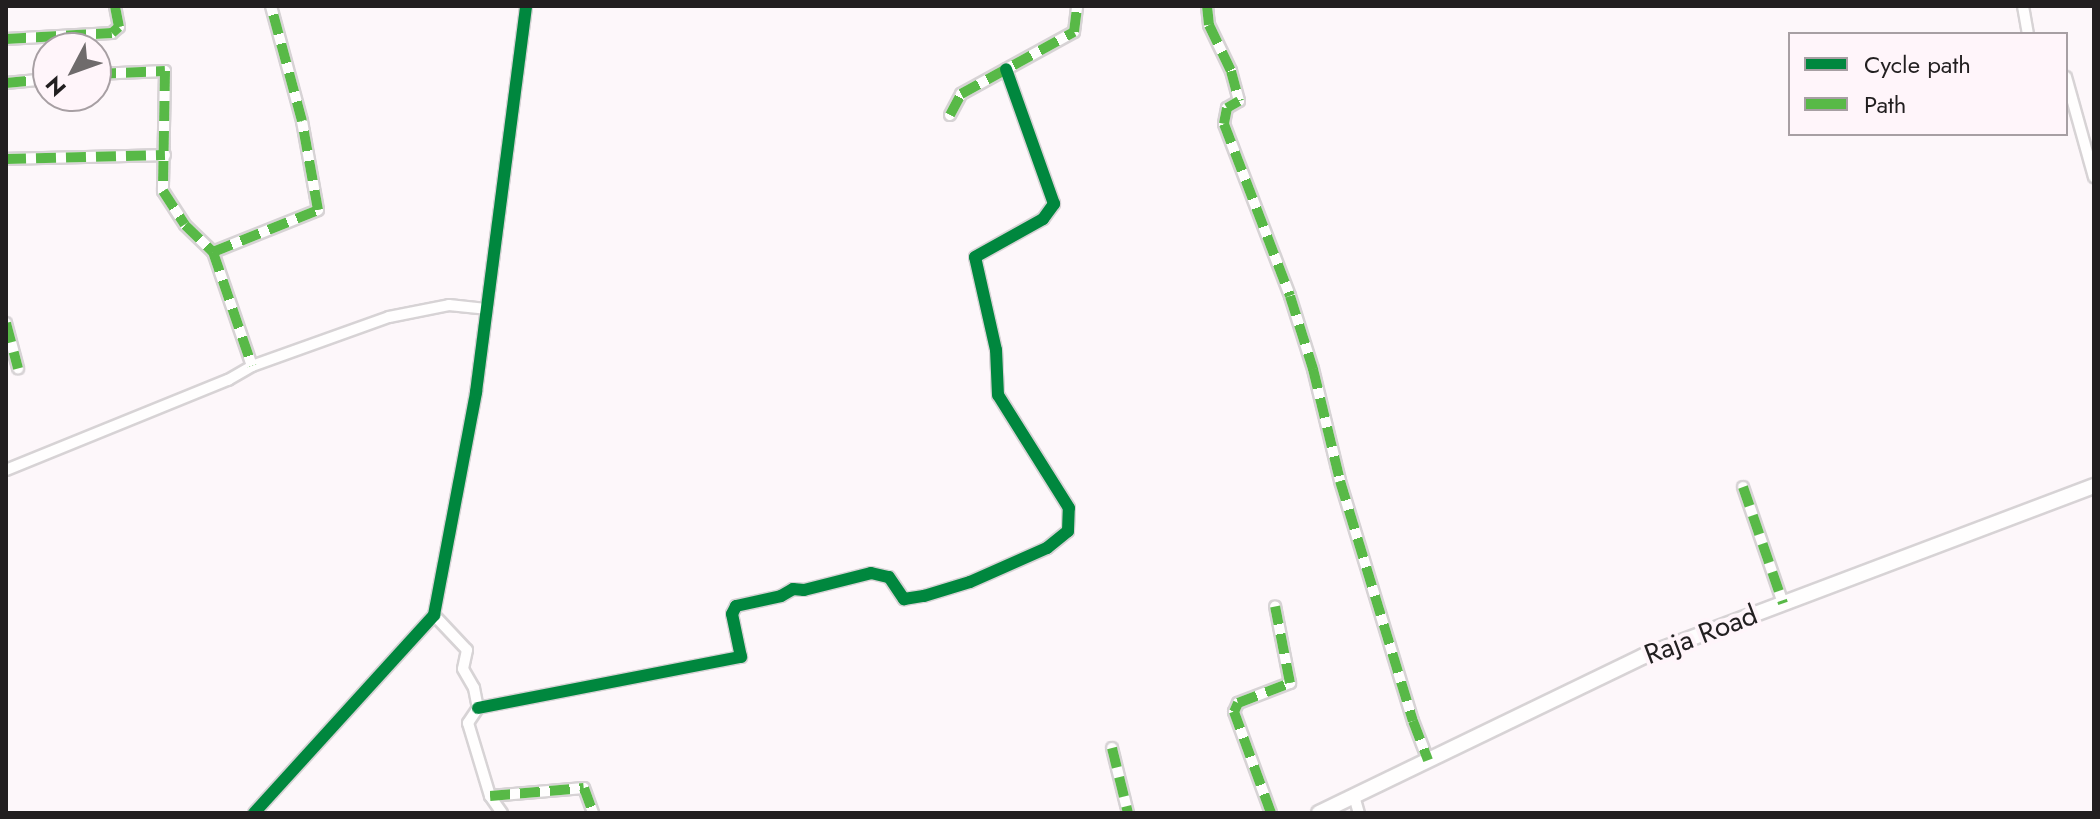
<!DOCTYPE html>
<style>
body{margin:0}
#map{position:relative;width:2100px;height:819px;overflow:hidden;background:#fdf7fa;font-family:Jost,sans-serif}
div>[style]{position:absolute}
.roads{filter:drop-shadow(2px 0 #d7d3d5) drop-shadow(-2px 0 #d7d3d5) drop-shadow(0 2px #d7d3d5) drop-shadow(0 -2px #d7d3d5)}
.street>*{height:10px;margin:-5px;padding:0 5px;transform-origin:5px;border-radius:5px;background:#fffefe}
.secondary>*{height:14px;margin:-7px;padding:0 7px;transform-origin:7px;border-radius:7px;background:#fffefe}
.quiet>*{height:10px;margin-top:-5px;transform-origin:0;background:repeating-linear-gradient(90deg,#58b947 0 20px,transparent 0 30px)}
.cycleway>*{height:12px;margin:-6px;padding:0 6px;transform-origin:6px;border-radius:6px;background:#00873e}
span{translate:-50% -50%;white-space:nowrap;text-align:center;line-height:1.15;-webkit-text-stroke:8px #fff5fa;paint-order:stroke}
.street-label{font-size:28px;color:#221f20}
.frame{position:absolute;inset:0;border:8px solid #221f20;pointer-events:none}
.legend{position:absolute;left:1788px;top:32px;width:280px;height:104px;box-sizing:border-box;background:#fff5fa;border:2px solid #a79fa3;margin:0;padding:10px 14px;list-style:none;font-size:24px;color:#221f20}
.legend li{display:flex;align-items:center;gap:16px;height:40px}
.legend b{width:40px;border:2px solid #a79fa3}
.north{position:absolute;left:32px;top:32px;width:80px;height:80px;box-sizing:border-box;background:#fff5fa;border:2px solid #a79fa3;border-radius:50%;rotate:229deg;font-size:22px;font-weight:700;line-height:32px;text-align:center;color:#221f20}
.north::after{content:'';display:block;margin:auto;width:28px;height:36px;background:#6f6b6c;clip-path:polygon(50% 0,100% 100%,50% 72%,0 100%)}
</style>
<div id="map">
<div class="roads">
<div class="street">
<div style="left:1207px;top:6px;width:19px;rotate:84deg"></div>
<div style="left:1209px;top:25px;width:51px;rotate:64.4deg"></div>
<div style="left:1231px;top:71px;width:31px;rotate:75deg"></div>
<div style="left:1239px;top:101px;width:14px;rotate:150deg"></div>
<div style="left:1227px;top:108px;width:16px;rotate:101deg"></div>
<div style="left:1224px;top:124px;width:184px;rotate:69deg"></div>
<div style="left:1290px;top:296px;width:77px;rotate:72.5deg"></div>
<div style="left:1313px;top:369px;width:115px;rotate:76.4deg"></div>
<div style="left:1340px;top:481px;width:251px;rotate:73.1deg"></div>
<div style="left:1413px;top:721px;width:42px;rotate:69deg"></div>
<div style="left:2023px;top:6px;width:28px;rotate:80deg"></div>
<div style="left:6px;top:39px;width:106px;rotate:-3.2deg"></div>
<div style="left:112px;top:33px;width:9px;rotate:-41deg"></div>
<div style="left:119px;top:27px;width:21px;rotate:-101deg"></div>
<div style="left:96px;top:74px;width:69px;rotate:-2.5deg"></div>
<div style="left:165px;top:71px;width:120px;rotate:91deg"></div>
<div style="left:163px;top:191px;width:40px;rotate:57.1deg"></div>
<div style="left:185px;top:225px;width:39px;rotate:44deg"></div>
<div style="left:213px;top:252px;width:120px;rotate:71.1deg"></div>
<div style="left:2066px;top:77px;width:104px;rotate:74.4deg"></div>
<div style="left:6px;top:83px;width:42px;rotate:-5.4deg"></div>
<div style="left:950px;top:115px;width:24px;rotate:-62deg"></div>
<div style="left:961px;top:94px;width:129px;rotate:-28.8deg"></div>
<div style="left:1074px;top:32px;width:26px;rotate:-83deg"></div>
<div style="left:6px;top:159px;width:159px;rotate:-1.4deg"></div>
<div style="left:213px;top:252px;width:113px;rotate:-21.8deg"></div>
<div style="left:318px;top:210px;width:90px;rotate:-100.2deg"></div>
<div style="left:302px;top:121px;width:119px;rotate:-105.1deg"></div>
<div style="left:6px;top:323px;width:47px;rotate:75.1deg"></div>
<div style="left:6px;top:470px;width:240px;rotate:-22.1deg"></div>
<div style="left:228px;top:380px;width:28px;rotate:-30deg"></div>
<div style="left:252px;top:366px;width:145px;rotate:-19.7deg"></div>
<div style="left:389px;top:317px;width:61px;rotate:-11.3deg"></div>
<div style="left:449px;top:305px;width:37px;rotate:6deg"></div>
<div style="left:1743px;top:487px;width:123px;rotate:71deg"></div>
<div style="left:434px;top:615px;width:48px;rotate:46.7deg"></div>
<div style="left:467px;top:650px;width:19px;rotate:102deg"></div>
<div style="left:463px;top:669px;width:22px;rotate:60deg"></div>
<div style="left:474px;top:688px;width:20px;rotate:79deg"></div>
<div style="left:478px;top:708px;width:18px;rotate:124deg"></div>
<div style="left:468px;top:723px;width:76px;rotate:73.2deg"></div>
<div style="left:490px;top:796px;width:21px;rotate:55deg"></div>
<div style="left:478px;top:708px;width:268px;rotate:-11deg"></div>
<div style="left:741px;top:657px;width:44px;rotate:-101.8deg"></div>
<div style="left:732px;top:614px;width:9px;rotate:-63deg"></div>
<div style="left:736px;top:606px;width:46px;rotate:-12.5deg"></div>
<div style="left:781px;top:596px;width:14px;rotate:-30deg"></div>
<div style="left:793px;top:589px;width:11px;rotate:5deg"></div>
<div style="left:804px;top:590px;width:69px;rotate:-14.2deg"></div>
<div style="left:871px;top:573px;width:18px;rotate:13deg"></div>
<div style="left:889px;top:577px;width:27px;rotate:56deg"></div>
<div style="left:904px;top:599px;width:20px;rotate:-9deg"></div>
<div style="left:924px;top:596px;width:48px;rotate:-16.9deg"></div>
<div style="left:970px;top:582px;width:84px;rotate:-23.8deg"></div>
<div style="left:1047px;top:548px;width:27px;rotate:-39deg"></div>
<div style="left:1068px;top:531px;width:23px;rotate:-88deg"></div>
<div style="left:1069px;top:508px;width:133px;rotate:-122.1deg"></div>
<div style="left:998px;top:395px;width:45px;rotate:-92.5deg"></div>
<div style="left:996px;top:350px;width:95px;rotate:-102.7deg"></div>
<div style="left:975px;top:257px;width:78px;rotate:-29.2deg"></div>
<div style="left:1043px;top:219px;width:19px;rotate:-54deg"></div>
<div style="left:1054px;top:204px;width:143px;rotate:-109.6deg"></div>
<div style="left:1112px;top:748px;width:67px;rotate:76.2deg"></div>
<div style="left:490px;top:796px;width:94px;rotate:-4.9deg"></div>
<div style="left:584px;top:788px;width:27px;rotate:70deg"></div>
<div style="left:1354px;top:796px;width:18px;rotate:74deg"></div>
<div style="left:254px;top:813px;width:268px;rotate:-47.7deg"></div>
<div style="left:434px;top:615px;width:227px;rotate:-79.3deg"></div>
<div style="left:476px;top:392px;width:389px;rotate:-82.6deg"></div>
<div style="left:1271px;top:813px;width:108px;rotate:-110.1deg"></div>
<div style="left:1234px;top:712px;width:10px;rotate:-66deg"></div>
<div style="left:1238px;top:703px;width:56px;rotate:-21deg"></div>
<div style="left:1290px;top:683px;width:78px;rotate:-101deg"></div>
</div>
<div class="secondary">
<div style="left:1319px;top:813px;width:361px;rotate:-25.8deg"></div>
<div style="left:1644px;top:656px;width:481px;rotate:-20.7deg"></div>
</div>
</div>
<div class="quiet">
<div style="left:1207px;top:6px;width:19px;rotate:84deg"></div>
<div style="left:1209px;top:25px;width:51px;rotate:64.4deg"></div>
<div style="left:1231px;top:71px;width:31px;rotate:75deg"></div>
<div style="left:1239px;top:101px;width:14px;rotate:150deg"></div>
<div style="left:1227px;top:108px;width:16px;rotate:101deg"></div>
<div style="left:1224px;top:124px;width:184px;rotate:69deg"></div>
<div style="left:1290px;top:296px;width:77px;rotate:72.5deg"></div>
<div style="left:1313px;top:369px;width:115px;rotate:76.4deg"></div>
<div style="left:1340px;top:481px;width:251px;rotate:73.1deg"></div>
<div style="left:1413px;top:721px;width:42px;rotate:69deg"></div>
<div style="left:6px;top:39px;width:106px;rotate:-3.2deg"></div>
<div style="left:112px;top:33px;width:9px;rotate:-41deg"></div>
<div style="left:119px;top:27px;width:21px;rotate:-101deg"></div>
<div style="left:96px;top:74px;width:69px;rotate:-2.5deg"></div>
<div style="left:165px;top:71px;width:120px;rotate:91deg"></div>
<div style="left:163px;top:191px;width:40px;rotate:57.1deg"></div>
<div style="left:185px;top:225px;width:39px;rotate:44deg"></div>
<div style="left:213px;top:252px;width:120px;rotate:71.1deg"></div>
<div style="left:6px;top:83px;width:42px;rotate:-5.4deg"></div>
<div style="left:950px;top:115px;width:24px;rotate:-62deg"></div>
<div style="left:961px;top:94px;width:129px;rotate:-28.8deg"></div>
<div style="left:1074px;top:32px;width:26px;rotate:-83deg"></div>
<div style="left:6px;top:159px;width:159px;rotate:-1.4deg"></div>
<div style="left:213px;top:252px;width:113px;rotate:-21.8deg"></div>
<div style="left:318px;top:210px;width:90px;rotate:-100.2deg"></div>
<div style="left:302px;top:121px;width:119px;rotate:-105.1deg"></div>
<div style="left:6px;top:323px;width:47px;rotate:75.1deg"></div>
<div style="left:1743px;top:487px;width:123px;rotate:71deg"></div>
<div style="left:1112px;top:748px;width:67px;rotate:76.2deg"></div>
<div style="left:490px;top:796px;width:94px;rotate:-4.9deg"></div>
<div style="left:584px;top:788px;width:27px;rotate:70deg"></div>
<div style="left:1271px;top:813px;width:108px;rotate:-110.1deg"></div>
<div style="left:1234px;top:712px;width:10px;rotate:-66deg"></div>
<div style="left:1238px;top:703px;width:56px;rotate:-21deg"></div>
<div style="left:1290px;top:683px;width:78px;rotate:-101deg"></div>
</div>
<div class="cycleway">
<div style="left:478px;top:708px;width:268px;rotate:-11deg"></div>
<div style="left:741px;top:657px;width:44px;rotate:-101.8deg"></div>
<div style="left:732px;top:614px;width:9px;rotate:-63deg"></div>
<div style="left:736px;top:606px;width:46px;rotate:-12.5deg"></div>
<div style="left:781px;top:596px;width:14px;rotate:-30deg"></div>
<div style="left:793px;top:589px;width:11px;rotate:5deg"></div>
<div style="left:804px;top:590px;width:69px;rotate:-14.2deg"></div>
<div style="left:871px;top:573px;width:18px;rotate:13deg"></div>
<div style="left:889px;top:577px;width:27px;rotate:56deg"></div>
<div style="left:904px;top:599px;width:20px;rotate:-9deg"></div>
<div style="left:924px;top:596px;width:48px;rotate:-16.9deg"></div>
<div style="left:970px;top:582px;width:84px;rotate:-23.8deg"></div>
<div style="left:1047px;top:548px;width:27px;rotate:-39deg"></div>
<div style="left:1068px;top:531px;width:23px;rotate:-88deg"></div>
<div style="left:1069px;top:508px;width:133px;rotate:-122.1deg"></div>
<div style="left:998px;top:395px;width:45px;rotate:-92.5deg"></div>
<div style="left:996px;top:350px;width:95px;rotate:-102.7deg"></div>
<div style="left:975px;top:257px;width:78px;rotate:-29.2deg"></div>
<div style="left:1043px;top:219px;width:19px;rotate:-54deg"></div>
<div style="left:1054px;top:204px;width:143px;rotate:-109.6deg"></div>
<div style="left:254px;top:813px;width:268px;rotate:-47.7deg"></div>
<div style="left:434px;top:615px;width:227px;rotate:-79.3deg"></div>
<div style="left:476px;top:392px;width:389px;rotate:-82.6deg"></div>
</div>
<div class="street-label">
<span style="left:1701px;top:635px;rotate:-21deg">Raja Road</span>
</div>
<div class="frame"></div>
<ul class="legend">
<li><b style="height:10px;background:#00873e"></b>Cycle path</li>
<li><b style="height:10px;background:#58b947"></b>Path</li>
</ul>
<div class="north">N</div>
</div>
